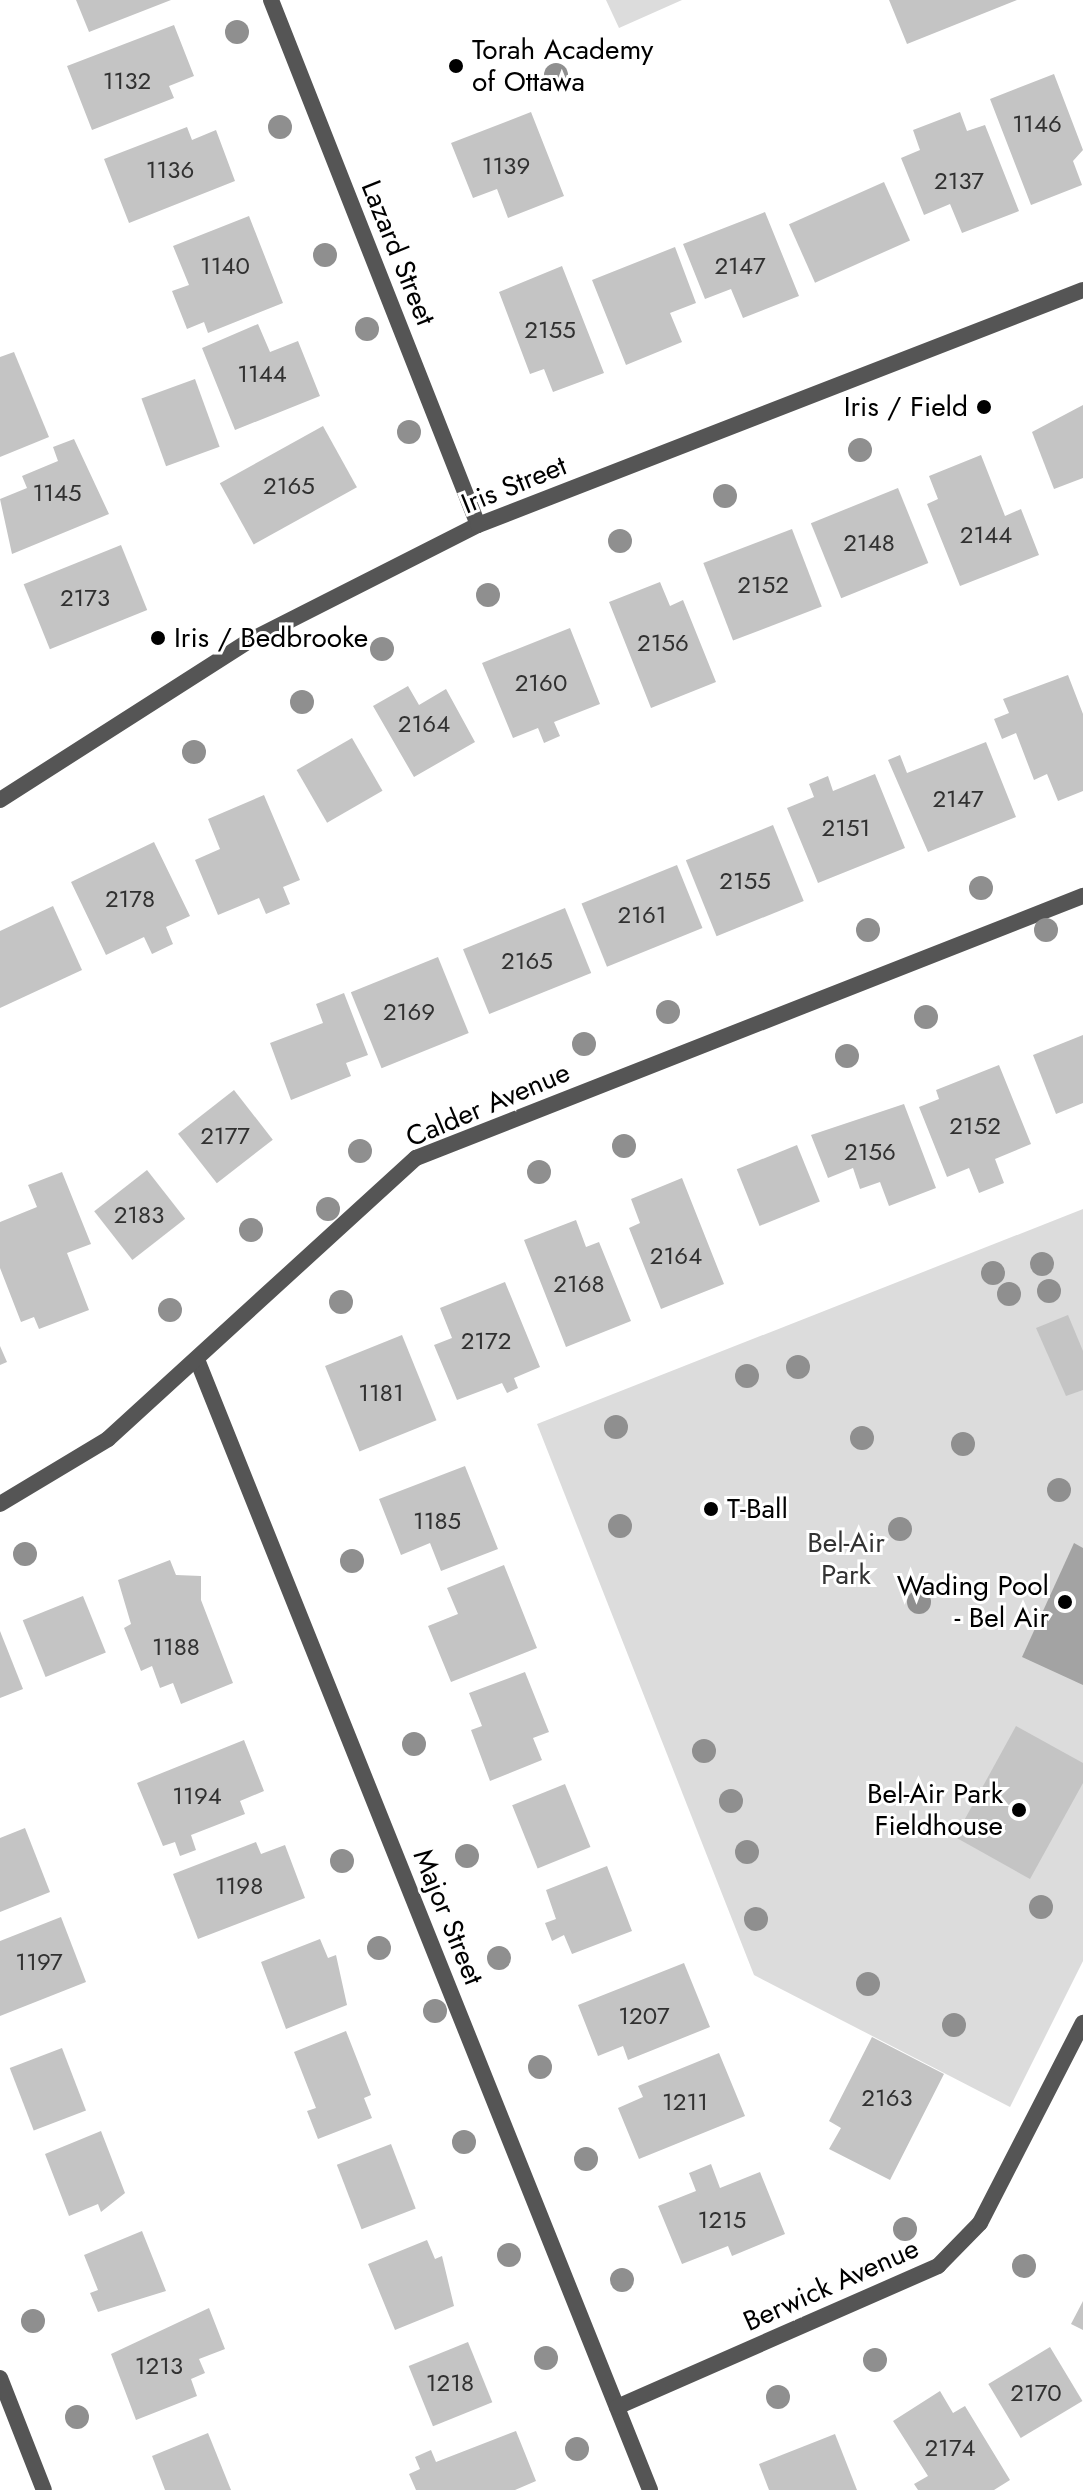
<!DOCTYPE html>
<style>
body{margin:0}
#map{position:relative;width:1083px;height:2490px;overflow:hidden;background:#fff;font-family:Jost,sans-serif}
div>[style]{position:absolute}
.green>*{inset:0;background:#dcdcdc}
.water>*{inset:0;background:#a3a3a3}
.building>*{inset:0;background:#c4c4c4;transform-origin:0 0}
.minor>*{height:16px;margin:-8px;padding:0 8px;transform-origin:8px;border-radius:8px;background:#555}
.tertiary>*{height:16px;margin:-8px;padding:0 8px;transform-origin:8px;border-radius:8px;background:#555}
.trees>*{width:24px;height:24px;margin:-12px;border-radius:50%;background:#8f8f8f}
.dots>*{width:22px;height:22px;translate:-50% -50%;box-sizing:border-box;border:4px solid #fff;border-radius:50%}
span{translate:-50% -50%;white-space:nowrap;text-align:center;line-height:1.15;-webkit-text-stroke:6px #fff;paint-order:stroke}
.number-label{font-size:24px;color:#313131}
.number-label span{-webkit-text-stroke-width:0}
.poi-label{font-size:28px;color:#000}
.left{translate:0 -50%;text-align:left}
.right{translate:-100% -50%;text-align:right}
.street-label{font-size:28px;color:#000}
.park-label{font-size:28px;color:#333}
</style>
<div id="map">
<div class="green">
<div style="clip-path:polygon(606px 0,682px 0,619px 28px)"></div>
<div style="clip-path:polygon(1083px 1209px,1083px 1961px,1010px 2107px,754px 1975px,537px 1424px)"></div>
</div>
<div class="water">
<div style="clip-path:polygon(1074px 1543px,1083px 1548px,1083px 1685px,1022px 1657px)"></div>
</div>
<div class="building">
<div style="clip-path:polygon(76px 0,171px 0,89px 32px)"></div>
<div style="clip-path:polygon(889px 0,1017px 0,907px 44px)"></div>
<div style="clip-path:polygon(174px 25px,194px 76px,169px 86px,174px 98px,92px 130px,67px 66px)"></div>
<div style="clip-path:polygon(1054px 74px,1083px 150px,1073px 161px,1082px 185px,1031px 205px,990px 99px)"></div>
<div style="clip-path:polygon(531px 112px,564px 196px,508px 218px,497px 189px,473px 198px,451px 143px)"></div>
<div style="clip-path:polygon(960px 112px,967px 131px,985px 125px,1019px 211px,962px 233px,950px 204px,924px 215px,901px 158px,920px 150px,913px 130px)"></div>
<div style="clip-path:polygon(187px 127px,192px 140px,216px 130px,235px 181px,129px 223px,104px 159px)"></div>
<div style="left:884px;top:182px;width:64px;height:104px;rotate:66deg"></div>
<div style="clip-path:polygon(765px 212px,799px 296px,743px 318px,731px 289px,705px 299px,683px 244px)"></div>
<div style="clip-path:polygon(249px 216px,283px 303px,208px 333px,204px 322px,187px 329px,172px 291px,189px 285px,173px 246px)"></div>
<div style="clip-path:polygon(675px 247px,696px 303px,670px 313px,682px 342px,626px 365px,592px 280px)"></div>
<div style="clip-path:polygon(562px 266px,604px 373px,553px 392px,544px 369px,530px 374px,499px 292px)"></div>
<div style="clip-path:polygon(258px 324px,270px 352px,298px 341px,320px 396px,235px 430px,202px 348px)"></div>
<div style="clip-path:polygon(14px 352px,49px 437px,0 457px,0 357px)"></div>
<div style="left:195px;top:379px;width:72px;height:57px;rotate:70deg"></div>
<div style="clip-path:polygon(1083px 405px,1083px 478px,1054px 489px,1032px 432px)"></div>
<div style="left:323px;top:426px;width:70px;height:118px;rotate:61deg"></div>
<div style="clip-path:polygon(74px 439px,109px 514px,12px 554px,0 499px,27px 488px,22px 476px,58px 461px,53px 447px)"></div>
<div style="clip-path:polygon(981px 455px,1005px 516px,1021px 509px,1039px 555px,960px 586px,927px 504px,938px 499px,929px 476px)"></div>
<div style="left:898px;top:488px;width:81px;height:94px;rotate:68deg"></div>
<div style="left:792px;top:529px;width:83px;height:95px;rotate:69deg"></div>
<div style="left:121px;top:545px;width:70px;height:105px;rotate:68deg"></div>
<div style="clip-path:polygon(660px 582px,670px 606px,683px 600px,716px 682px,651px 708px,609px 602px)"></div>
<div style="clip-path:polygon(570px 628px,600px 704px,554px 722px,560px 736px,544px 743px,538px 728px,513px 738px,482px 663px)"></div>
<div style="clip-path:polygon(1068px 675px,1083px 714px,1083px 791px,1058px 801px,1047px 774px,1034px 780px,1016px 733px,1002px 739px,994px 719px,1009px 713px,1003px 699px)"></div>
<div style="clip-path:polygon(408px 686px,419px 705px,446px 689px,475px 742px,414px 777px,373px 706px)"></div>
<div style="left:352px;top:738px;width:61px;height:64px;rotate:60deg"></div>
<div style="clip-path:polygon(986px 742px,1016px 817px,928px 852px,888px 760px,900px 755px,907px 773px)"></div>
<div style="clip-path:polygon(875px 774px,905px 848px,818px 883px,787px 808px,814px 797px,809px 784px,828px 776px,833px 791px)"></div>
<div style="clip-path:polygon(264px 795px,300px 880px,283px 887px,290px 904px,266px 914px,259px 898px,218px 915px,195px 860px,220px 849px,208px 819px)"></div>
<div style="left:773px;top:825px;width:82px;height:94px;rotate:68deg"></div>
<div style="clip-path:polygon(154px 842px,190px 916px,166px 927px,173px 944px,152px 954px,144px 937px,106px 955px,71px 882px)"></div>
<div style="left:677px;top:865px;width:68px;height:103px;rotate:68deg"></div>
<div style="clip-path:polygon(53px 906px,82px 970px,0 1008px,0 931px)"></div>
<div style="left:565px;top:908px;width:70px;height:110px;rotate:68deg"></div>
<div style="left:438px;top:957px;width:82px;height:94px;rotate:68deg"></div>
<div style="clip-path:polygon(344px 993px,368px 1055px,346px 1063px,351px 1076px,291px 1100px,270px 1043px,323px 1023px,316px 1004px)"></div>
<div style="clip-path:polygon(1083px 1035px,1083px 1103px,1056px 1114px,1033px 1055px)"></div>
<div style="clip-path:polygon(999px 1065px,1031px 1144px,995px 1159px,1004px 1183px,979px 1193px,969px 1168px,947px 1177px,919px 1107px,939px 1099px,936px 1090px)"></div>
<div style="left:234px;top:1090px;width:63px;height:71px;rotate:52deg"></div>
<div style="clip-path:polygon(904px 1104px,936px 1188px,889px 1206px,880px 1182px,860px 1189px,853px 1168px,828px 1178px,811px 1135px)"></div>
<div style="left:797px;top:1145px;width:61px;height:65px;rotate:68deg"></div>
<div style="left:147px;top:1170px;width:62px;height:67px;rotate:52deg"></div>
<div style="clip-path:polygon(62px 1172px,91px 1244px,67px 1253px,89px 1310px,39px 1329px,34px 1317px,21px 1322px,0 1268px,0 1222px,37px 1207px,28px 1185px)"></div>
<div style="clip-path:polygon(682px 1178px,724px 1284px,661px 1309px,629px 1228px,640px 1223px,631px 1199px)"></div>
<div style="clip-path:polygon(576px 1220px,586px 1247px,599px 1242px,631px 1321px,566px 1347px,524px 1240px)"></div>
<div style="clip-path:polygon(505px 1282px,540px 1367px,514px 1378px,518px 1388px,507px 1393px,502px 1383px,457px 1400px,434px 1345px,452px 1338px,440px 1308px)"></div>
<div style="clip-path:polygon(1068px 1315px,1083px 1351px,1083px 1390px,1066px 1396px,1036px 1328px)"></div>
<div style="left:402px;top:1335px;width:92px;height:83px;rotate:68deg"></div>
<div style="clip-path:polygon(0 1346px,7px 1362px,0 1365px)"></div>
<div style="clip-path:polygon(465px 1466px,498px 1549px,441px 1571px,430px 1543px,401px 1555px,379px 1499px)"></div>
<div style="clip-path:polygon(170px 1560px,176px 1575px,201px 1576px,201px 1600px,233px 1683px,181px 1704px,173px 1683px,160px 1688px,152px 1666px,141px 1671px,124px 1628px,131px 1624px,118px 1580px)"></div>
<div style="clip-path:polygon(504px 1565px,537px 1648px,451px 1682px,428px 1626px,458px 1614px,447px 1588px)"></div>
<div style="left:83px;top:1596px;width:61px;height:65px;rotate:68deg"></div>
<div style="clip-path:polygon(0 1631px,23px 1689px,0 1698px)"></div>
<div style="clip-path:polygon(525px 1672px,549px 1732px,533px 1738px,542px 1760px,490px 1781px,471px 1730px,482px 1726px,469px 1693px)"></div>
<div style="clip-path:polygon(1016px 1726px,1083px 1763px,1083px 1783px,1030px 1879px,955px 1837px)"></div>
<div style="clip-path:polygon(244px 1740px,264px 1791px,240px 1801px,245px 1814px,191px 1835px,196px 1850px,180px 1856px,175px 1842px,163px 1846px,137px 1783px)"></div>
<div style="left:565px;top:1784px;width:68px;height:57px;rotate:68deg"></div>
<div style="clip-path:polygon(25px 1828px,50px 1892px,0 1912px,0 1838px)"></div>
<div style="clip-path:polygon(256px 1842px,261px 1854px,285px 1845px,305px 1898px,198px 1939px,173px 1874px)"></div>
<div style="clip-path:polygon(607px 1866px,632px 1931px,572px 1954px,564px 1935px,552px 1941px,545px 1923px,556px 1919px,546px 1890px)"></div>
<div style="clip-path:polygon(61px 1917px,86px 1982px,0 2016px,0 1941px)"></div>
<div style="clip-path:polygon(320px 1939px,328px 1958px,336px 1955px,347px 2005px,286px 2029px,261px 1962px)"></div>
<div style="clip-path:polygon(684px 1963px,710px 2027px,628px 2060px,623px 2046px,598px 2056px,578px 2005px)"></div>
<div style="clip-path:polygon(346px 2031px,371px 2095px,364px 2098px,372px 2118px,318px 2139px,307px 2111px,316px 2108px,294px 2052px)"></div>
<div style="clip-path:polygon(872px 2037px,944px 2074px,890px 2180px,829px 2149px,841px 2128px,829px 2121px)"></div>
<div style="left:62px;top:2048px;width:67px;height:56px;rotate:69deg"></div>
<div style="clip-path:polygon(719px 2053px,745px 2116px,639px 2159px,618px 2108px,643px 2097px,638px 2086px)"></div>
<div style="clip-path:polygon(101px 2131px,125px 2193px,101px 2212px,98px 2204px,69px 2216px,45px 2154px)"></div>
<div style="left:391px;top:2144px;width:69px;height:58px;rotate:69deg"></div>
<div style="clip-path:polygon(711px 2164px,720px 2188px,760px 2172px,785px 2234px,732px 2256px,728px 2246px,682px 2264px,658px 2206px,696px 2191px,689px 2173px)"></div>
<div style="clip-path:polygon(142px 2231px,166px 2291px,98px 2312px,90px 2293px,98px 2290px,84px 2255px)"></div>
<div style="clip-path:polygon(427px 2240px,435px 2259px,442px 2256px,454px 2306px,395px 2330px,368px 2264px)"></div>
<div style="clip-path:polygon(1083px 2301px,1083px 2330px,1071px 2324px)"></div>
<div style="clip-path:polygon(209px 2308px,225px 2349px,199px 2359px,205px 2373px,191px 2379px,197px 2396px,136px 2420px,111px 2354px)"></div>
<div style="left:468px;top:2342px;width:65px;height:64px;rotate:68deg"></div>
<div style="left:1050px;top:2347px;width:63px;height:72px;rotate:59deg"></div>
<div style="clip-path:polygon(940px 2391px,953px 2413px,965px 2406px,1010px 2480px,994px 2490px,918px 2490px,914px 2484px,928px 2476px,893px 2421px)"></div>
<div style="clip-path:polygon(516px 2431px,536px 2481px,515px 2490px,416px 2490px,409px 2474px,420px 2469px,415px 2457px,431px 2450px,436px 2462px)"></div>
<div style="clip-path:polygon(208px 2433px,231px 2490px,165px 2490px,152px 2456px)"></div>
<div style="clip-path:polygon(835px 2434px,857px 2490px,769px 2490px,759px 2464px)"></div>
</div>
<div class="minor">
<div style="left:271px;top:0;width:564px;rotate:68.48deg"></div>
<div style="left:198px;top:1362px;width:1215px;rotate:68.16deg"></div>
<div style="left:0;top:1504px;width:126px;rotate:-31deg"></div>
<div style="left:108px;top:1439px;width:417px;rotate:-42.4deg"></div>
<div style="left:416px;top:1158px;width:717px;rotate:-21.45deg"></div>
<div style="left:0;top:2378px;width:120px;rotate:68.6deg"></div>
<div style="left:617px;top:2407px;width:351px;rotate:-23.7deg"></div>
<div style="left:938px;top:2266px;width:60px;rotate:-45.7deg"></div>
<div style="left:980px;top:2223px;width:225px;rotate:-62.8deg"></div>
</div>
<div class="tertiary">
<div style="left:0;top:800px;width:293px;rotate:-32.6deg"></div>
<div style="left:247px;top:642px;width:259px;rotate:-26.9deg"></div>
<div style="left:478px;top:525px;width:649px;rotate:-21.23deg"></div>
</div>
<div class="trees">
<div style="left:237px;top:32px"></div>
<div style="left:556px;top:75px"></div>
<div style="left:280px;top:127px"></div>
<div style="left:325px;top:255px"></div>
<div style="left:367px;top:329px"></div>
<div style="left:409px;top:432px"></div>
<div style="left:860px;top:450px"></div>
<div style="left:725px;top:496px"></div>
<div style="left:620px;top:541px"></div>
<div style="left:488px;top:595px"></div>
<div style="left:382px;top:649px"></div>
<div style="left:302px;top:702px"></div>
<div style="left:194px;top:752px"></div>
<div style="left:981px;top:888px"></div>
<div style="left:868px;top:930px"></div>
<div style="left:1046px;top:930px"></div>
<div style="left:668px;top:1012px"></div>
<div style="left:926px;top:1017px"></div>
<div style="left:584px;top:1044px"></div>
<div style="left:847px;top:1056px"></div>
<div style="left:624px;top:1146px"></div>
<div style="left:360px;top:1151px"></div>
<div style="left:539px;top:1172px"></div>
<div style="left:328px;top:1209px"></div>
<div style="left:251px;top:1230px"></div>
<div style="left:1042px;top:1264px"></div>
<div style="left:993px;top:1273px"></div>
<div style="left:1049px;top:1291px"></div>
<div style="left:1009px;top:1294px"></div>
<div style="left:341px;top:1302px"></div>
<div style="left:170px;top:1310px"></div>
<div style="left:798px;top:1367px"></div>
<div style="left:747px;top:1376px"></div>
<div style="left:616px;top:1427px"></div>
<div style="left:862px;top:1438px"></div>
<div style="left:963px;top:1444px"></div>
<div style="left:1059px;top:1490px"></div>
<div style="left:620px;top:1526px"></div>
<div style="left:900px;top:1529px"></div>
<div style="left:25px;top:1554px"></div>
<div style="left:352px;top:1561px"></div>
<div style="left:919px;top:1602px"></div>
<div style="left:414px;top:1744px"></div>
<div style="left:704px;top:1751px"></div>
<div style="left:731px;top:1801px"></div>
<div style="left:747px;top:1852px"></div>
<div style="left:467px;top:1856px"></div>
<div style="left:342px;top:1861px"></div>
<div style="left:1041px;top:1907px"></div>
<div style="left:756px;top:1919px"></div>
<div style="left:379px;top:1948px"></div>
<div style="left:499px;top:1958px"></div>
<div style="left:868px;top:1984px"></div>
<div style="left:435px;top:2011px"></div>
<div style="left:954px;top:2025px"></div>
<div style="left:540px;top:2067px"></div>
<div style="left:464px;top:2142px"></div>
<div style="left:586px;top:2159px"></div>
<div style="left:905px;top:2229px"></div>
<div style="left:509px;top:2255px"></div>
<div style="left:1024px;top:2266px"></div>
<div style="left:622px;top:2280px"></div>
<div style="left:33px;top:2321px"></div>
<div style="left:546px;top:2358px"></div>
<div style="left:875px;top:2360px"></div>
<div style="left:778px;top:2397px"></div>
<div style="left:77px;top:2417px"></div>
<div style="left:577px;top:2449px"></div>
</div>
<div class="dots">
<div style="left:456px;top:66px;background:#000"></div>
<div style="left:984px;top:407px;background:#000"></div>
<div style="left:158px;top:638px;background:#000"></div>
<div style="left:711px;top:1509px;background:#000"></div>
<div style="left:1065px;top:1602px;background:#000"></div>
<div style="left:1019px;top:1810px;background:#000"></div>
</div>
<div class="number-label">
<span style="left:127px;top:81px">1132</span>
<span style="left:1037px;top:124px">1146</span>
<span style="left:506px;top:166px">1139</span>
<span style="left:170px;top:170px">1136</span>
<span style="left:959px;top:181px">2137</span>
<span style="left:225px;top:266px">1140</span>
<span style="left:740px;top:266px">2147</span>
<span style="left:550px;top:330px">2155</span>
<span style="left:262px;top:374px">1144</span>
<span style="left:289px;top:486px">2165</span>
<span style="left:57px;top:493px">1145</span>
<span style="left:986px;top:535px">2144</span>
<span style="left:869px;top:543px">2148</span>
<span style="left:763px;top:585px">2152</span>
<span style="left:85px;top:598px">2173</span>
<span style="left:663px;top:643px">2156</span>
<span style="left:541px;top:683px">2160</span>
<span style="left:424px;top:724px">2164</span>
<span style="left:958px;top:799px">2147</span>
<span style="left:846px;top:828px">2151</span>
<span style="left:745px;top:881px">2155</span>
<span style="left:130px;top:899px">2178</span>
<span style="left:642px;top:915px">2161</span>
<span style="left:527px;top:961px">2165</span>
<span style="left:409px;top:1012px">2169</span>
<span style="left:975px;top:1126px">2152</span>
<span style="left:225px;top:1136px">2177</span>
<span style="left:870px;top:1152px">2156</span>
<span style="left:139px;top:1215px">2183</span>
<span style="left:676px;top:1256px">2164</span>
<span style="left:579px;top:1284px">2168</span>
<span style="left:486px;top:1341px">2172</span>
<span style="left:381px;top:1393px">1181</span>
<span style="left:437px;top:1521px">1185</span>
<span style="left:176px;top:1647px">1188</span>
<span style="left:197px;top:1796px">1194</span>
<span style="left:239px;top:1886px">1198</span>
<span style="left:39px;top:1962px">1197</span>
<span style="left:644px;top:2016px">1207</span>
<span style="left:887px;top:2098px">2163</span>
<span style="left:685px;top:2102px">1211</span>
<span style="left:722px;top:2220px">1215</span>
<span style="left:159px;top:2366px">1213</span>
<span style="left:450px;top:2383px">1218</span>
<span style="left:1036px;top:2393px">2170</span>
<span style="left:950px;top:2448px">2174</span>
</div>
<div class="poi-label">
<span class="left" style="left:472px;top:66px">Torah Academy<br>of Ottawa</span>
<span class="right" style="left:968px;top:407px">Iris / Field</span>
<span class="left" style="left:174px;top:638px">Iris / Bedbrooke</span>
<span class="left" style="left:727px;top:1509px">T-Ball</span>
<span class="right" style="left:1049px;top:1602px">Wading Pool<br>- Bel Air</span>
<span class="right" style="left:1003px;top:1810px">Bel-Air Park<br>Fieldhouse</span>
</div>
<div class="street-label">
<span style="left:398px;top:253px;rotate:68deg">Lazard Street</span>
<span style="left:514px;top:485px;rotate:-22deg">Iris Street</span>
<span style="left:488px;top:1105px;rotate:-23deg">Calder Avenue</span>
<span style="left:448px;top:1917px;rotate:68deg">Major Street</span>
<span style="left:831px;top:2285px;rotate:-24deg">Berwick Avenue</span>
</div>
<div class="park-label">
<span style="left:846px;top:1559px">Bel-Air<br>Park</span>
</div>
</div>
